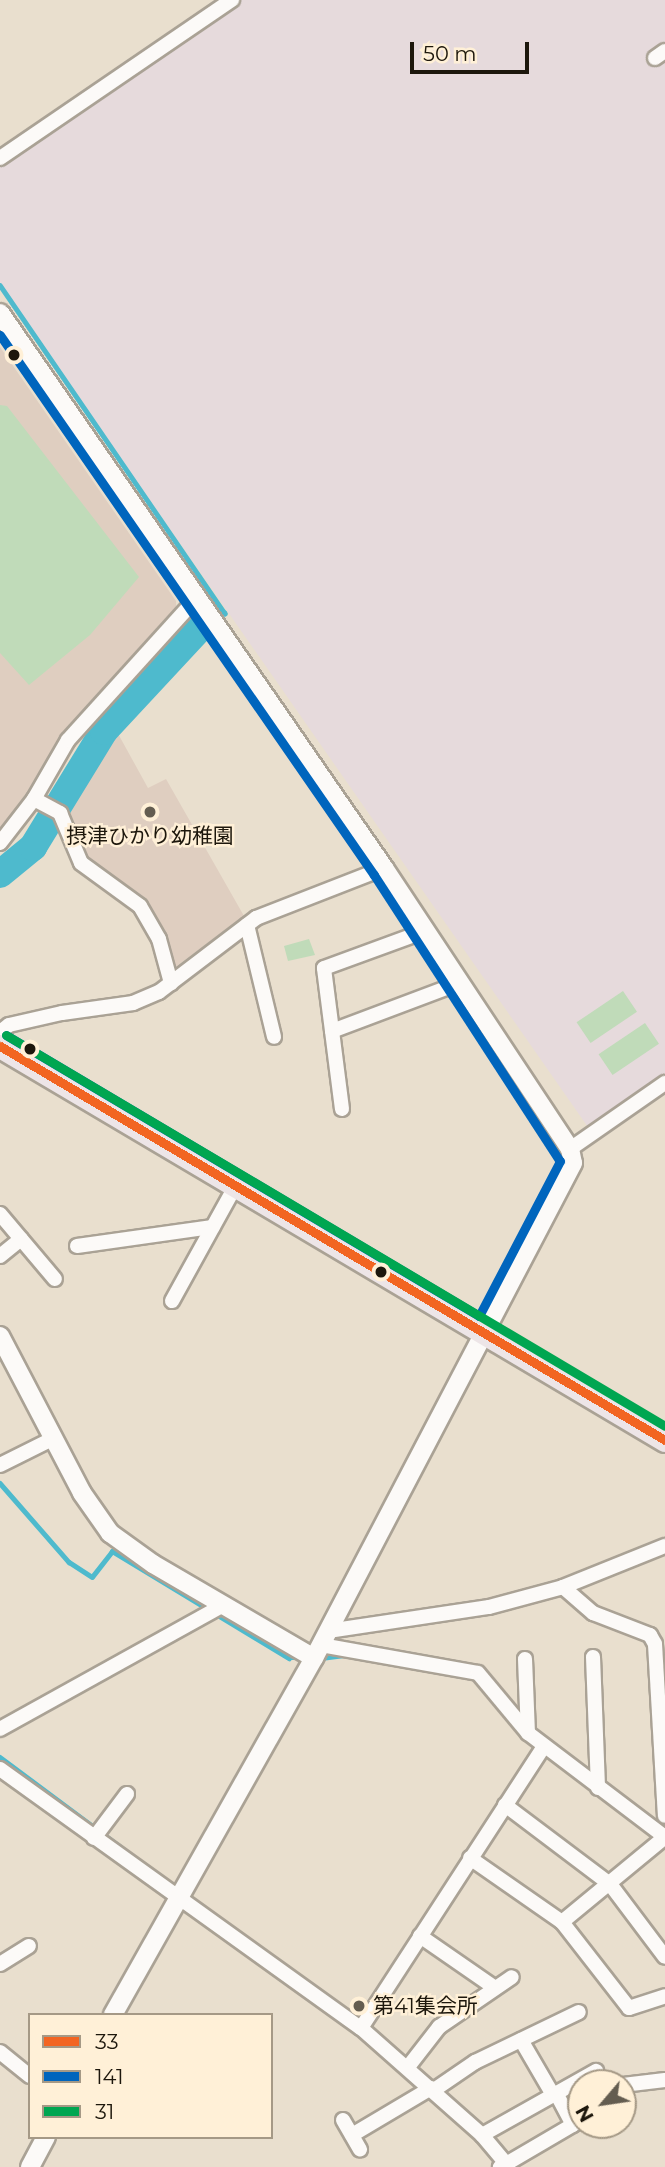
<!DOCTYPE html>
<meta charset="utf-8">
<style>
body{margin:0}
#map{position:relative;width:665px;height:2167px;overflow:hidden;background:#e9dfce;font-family:Montserrat,"Noto Sans JP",sans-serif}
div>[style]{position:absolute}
.industrial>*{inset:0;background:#e6dadc}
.education>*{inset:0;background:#dfcec0}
.green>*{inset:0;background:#c0dbb9;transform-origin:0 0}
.stream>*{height:4.5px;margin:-2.25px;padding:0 2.25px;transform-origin:2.25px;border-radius:2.25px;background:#4ebacd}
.river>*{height:28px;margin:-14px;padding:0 14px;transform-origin:14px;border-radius:14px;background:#4ebacd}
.roads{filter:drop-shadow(2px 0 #aaa295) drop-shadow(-2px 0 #aaa295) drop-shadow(0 2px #aaa295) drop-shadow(0 -2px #aaa295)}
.minor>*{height:14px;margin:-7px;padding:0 7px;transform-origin:7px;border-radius:7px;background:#fcfaf8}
.tertiary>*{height:18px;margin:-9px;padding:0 9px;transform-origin:9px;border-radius:9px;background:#fcfaf8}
.primary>*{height:23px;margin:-11.5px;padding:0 11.5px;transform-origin:11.5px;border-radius:11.5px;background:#ede5e7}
.bus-1>*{height:9px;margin:-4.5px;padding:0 4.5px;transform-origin:4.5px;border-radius:4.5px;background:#f26522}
.bus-2>*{height:9px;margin:-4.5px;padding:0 4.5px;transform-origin:4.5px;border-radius:4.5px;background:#0065bd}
.bus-3>*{height:9px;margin:-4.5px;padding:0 4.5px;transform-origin:4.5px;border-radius:4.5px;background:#00a651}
.dots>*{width:19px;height:19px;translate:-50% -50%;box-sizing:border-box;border:4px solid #fff0d7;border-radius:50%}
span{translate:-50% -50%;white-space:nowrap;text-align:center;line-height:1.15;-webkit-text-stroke:5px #fff0d7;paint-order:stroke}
.poi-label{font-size:21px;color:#1d170c}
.left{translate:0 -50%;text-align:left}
.legend{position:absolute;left:28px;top:2013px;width:245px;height:126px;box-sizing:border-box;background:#fff0d7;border:2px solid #a59986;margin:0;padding:9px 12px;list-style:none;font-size:21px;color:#1d170c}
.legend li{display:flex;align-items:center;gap:14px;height:35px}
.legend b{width:35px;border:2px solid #a59986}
.north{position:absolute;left:567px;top:2069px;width:70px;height:70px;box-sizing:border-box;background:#fff0d7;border:2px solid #a59986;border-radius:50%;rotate:241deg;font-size:19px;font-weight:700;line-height:28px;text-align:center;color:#1d170c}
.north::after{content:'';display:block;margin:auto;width:24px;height:32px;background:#645d50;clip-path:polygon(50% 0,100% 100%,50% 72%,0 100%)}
.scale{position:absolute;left:410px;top:42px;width:119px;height:32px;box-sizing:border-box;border:4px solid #1d170c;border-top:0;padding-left:9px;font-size:21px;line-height:24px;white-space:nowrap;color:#1d170c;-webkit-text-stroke:5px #fff0d7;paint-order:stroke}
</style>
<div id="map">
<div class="industrial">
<div style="clip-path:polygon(241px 0,665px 0,665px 1078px,590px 1130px,0 286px,0 158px)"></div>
</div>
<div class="education">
<div style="clip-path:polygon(0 347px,176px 601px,176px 614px,79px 714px,47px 771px,0 833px)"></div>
<div style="clip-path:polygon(116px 730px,148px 788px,166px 779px,244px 916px,174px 968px,156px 923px,136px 893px,84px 859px,62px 805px,90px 760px)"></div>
</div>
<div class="green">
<div style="clip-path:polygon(0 405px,7px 406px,139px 577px,90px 635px,29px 685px,0 653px)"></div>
<div style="clip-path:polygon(309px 939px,315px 955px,288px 961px,284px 946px)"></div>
<div style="left:623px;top:991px;width:25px;height:56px;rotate:56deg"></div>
<div style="left:645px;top:1023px;width:25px;height:56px;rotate:56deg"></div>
</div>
<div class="stream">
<div style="left:0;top:285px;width:398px;rotate:55.6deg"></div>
<div style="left:225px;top:613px;width:11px;rotate:146deg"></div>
<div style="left:198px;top:630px;width:13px;rotate:-32deg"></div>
<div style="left:0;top:1483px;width:105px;rotate:48.9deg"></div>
<div style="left:69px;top:1562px;width:27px;rotate:33deg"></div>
<div style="left:92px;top:1577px;width:33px;rotate:-52deg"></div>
<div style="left:112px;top:1551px;width:207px;rotate:31.2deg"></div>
<div style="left:289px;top:1658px;width:13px"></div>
<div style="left:321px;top:1658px;width:23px;rotate:-7deg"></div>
<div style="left:0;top:1757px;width:161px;rotate:36.7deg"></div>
</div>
<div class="river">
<div style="left:0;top:874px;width:43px;rotate:-39.3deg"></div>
<div style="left:33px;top:847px;width:136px;rotate:-58.5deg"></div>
<div style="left:104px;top:731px;width:138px;rotate:-47.1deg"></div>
</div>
<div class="roads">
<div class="minor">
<div style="left:655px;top:58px;width:12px;rotate:-35deg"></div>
<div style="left:0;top:158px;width:281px;rotate:-34.3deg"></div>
<div style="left:34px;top:799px;width:30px;rotate:28deg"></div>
<div style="left:60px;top:813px;width:54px;rotate:67.2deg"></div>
<div style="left:81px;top:863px;width:73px;rotate:36.1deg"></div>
<div style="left:140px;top:906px;width:38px;rotate:60deg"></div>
<div style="left:159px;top:939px;width:46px;rotate:74.7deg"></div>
<div style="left:0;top:843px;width:56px;rotate:-52.3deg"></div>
<div style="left:34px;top:799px;width:68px;rotate:-60deg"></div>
<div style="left:68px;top:740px;width:190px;rotate:-47.8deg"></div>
<div style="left:247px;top:925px;width:115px;rotate:76.4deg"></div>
<div style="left:332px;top:1031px;width:137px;rotate:-20.6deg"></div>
<div style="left:0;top:1032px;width:11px;rotate:-38deg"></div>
<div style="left:9px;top:1025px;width:54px;rotate:-12.8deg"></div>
<div style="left:62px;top:1013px;width:72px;rotate:-8deg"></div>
<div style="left:133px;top:1003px;width:28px;rotate:-23deg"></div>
<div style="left:159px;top:992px;width:122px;rotate:-37.3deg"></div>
<div style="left:256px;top:918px;width:137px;rotate:-21.3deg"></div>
<div style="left:342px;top:1109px;width:142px;rotate:-97.3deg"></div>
<div style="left:324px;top:968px;width:108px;rotate:-20.1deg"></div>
<div style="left:570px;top:1149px;width:116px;rotate:-34.8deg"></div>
<div style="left:0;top:1214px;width:85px;rotate:49.8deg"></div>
<div style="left:77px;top:1246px;width:137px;rotate:-8deg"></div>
<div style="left:0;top:1256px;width:27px;rotate:-39deg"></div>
<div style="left:172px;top:1301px;width:132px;rotate:-61.1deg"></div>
<div style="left:0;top:1465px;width:60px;rotate:-26.6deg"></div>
<div style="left:563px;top:1587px;width:40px;rotate:41deg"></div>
<div style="left:593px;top:1613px;width:61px;rotate:21.1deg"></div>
<div style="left:650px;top:1635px;width:10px;rotate:61deg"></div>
<div style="left:655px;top:1644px;width:172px;rotate:86.7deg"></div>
<div style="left:328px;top:1631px;width:163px;rotate:-8.5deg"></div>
<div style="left:489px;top:1607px;width:77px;rotate:-15.1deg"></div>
<div style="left:563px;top:1587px;width:110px;rotate:-21.9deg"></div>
<div style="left:321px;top:1645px;width:159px;rotate:10.1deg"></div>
<div style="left:478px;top:1673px;width:78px;rotate:50.2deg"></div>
<div style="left:528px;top:1733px;width:172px;rotate:37.2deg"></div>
<div style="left:593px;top:1657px;width:131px;rotate:87.8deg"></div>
<div style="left:525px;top:1659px;width:74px;rotate:87.7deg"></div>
<div style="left:0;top:1729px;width:256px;rotate:-29deg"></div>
<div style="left:0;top:1769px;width:444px;rotate:35.7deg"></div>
<div style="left:361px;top:2028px;width:162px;rotate:41.5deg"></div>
<div style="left:482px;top:2135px;width:38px;rotate:50deg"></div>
<div style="left:506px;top:2164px;width:7px;rotate:153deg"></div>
<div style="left:505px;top:1805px;width:131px;rotate:37deg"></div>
<div style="left:610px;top:1884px;width:91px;rotate:53deg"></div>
<div style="left:94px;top:1838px;width:55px;rotate:-53.1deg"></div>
<div style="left:470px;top:1858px;width:112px;rotate:34.8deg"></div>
<div style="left:562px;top:1922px;width:109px;rotate:52.1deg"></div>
<div style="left:629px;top:2008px;width:38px;rotate:-18deg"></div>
<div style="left:562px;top:1922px;width:134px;rotate:-39.5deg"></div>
<div style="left:420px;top:1936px;width:91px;rotate:34.7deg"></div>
<div style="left:0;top:1964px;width:34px;rotate:-32deg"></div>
<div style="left:361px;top:2028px;width:336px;rotate:-57deg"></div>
<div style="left:521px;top:2040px;width:64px;rotate:59.8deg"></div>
<div style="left:0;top:2052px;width:38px;rotate:39deg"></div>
<div style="left:408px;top:2067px;width:51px;rotate:-52.2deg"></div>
<div style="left:439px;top:2027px;width:88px;rotate:-34.4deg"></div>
<div style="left:623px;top:2085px;width:42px;rotate:-6.8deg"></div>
<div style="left:434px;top:2090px;width:50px;rotate:-34.3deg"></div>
<div style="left:475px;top:2062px;width:115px;rotate:-25.7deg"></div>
<div style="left:556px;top:2093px;width:36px;rotate:62deg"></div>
<div style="left:343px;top:2120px;width:34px;rotate:60deg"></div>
<div style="left:352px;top:2135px;width:92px;rotate:-30.7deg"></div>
<div style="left:482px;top:2135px;width:131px;rotate:-29.3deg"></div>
<div style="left:508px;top:2167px;width:4px;rotate:-124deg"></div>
<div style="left:506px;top:2164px;width:87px;rotate:-30.4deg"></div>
</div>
<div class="tertiary">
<div style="left:0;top:313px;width:675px;rotate:55.32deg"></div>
<div style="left:384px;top:868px;width:337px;rotate:56.5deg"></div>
<div style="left:570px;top:1149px;width:14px;rotate:78deg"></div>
<div style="left:573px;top:1163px;width:559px;rotate:117.62deg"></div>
<div style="left:314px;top:1658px;width:410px;rotate:119.4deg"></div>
<div style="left:0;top:1336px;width:177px;rotate:62.4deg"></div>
<div style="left:82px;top:1493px;width:49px;rotate:55deg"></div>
<div style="left:110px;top:1533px;width:53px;rotate:35.8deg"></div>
<div style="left:153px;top:1564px;width:186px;rotate:30.3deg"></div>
<div style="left:30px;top:2167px;width:34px;rotate:-62deg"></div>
</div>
<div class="primary">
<div style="left:0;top:1046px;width:773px;rotate:30.65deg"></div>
</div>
</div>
<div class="bus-1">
<div style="left:0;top:1046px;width:773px;rotate:30.65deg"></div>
</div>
<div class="bus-2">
<div style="left:0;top:335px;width:657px;rotate:55.29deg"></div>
<div style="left:374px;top:875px;width:341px;rotate:57deg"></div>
<div style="left:560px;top:1161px;width:175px;rotate:117.6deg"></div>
<div style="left:479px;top:1316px;width:550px;rotate:-149.29deg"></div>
</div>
<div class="bus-3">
<div style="left:6px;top:1035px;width:766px;rotate:30.68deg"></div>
</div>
<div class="dots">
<div style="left:14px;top:355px;background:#1d170c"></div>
<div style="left:150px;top:812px;background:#645d50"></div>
<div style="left:30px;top:1049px;background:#1d170c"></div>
<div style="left:381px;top:1272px;background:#1d170c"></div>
<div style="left:359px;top:2006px;background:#645d50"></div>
</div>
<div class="poi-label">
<span style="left:150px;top:836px">摂津ひかり幼稚園</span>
<span class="left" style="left:373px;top:2006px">第41集会所</span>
</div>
<ul class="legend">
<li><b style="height:9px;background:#f26522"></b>33</li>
<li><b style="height:9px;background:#0065bd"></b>141</li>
<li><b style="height:9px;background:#00a651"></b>31</li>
</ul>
<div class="north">N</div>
<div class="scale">50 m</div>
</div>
